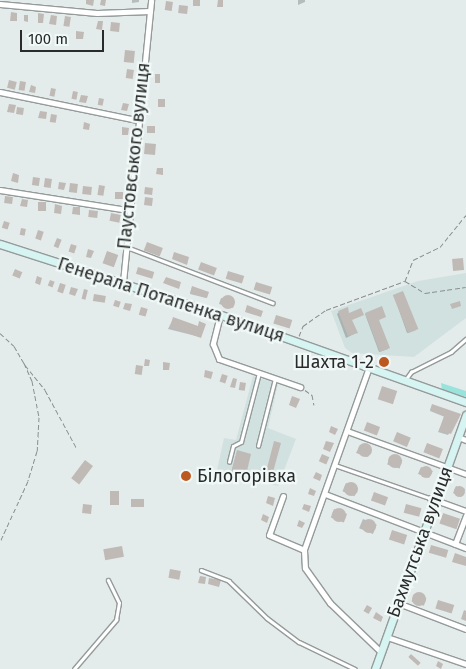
<!DOCTYPE html>
<meta charset="utf-8">
<style>
body{margin:0}
#map{position:relative;width:466px;height:669px;overflow:hidden;background:#e4eceb;font-family:"Fira Sans",sans-serif}
div>[style]{position:absolute}
.built>*{inset:0;background:#d1e1df}
.green>*{inset:0;background:#9ae2dc}
.shadow>*{inset:0;background:#0003;transform-origin:0 0}
.building>*{inset:0;background:#c0bab7;transform-origin:0 0}
.round{border-radius:50%}
.path>*{height:1px;margin-top:-0.5px;transform-origin:0;background:repeating-linear-gradient(90deg,#898f8e 0 5px,transparent 0 7.5px)}
.roads{filter:drop-shadow(1px 0 #949b9a) drop-shadow(-1px 0 #949b9a) drop-shadow(0 1px #949b9a) drop-shadow(0 -1px #949b9a)}
.service>*{height:2.5px;margin:-1.25px;padding:0 1.25px;transform-origin:1.25px;border-radius:1.25px;background:#fff}
.minor>*{height:5px;margin:-2.5px;padding:0 2.5px;transform-origin:2.5px;border-radius:2.5px;background:#fff}
.secondary>*{height:7px;margin:-3.5px;padding:0 3.5px;transform-origin:3.5px;border-radius:3.5px;background:#d6f4f2}
.dots>*{width:14px;height:14px;translate:-50% -50%;box-sizing:border-box;border:2px solid #f1f9f8;border-radius:50%}
span{translate:-50% -50%;white-space:nowrap;text-align:center;line-height:1.15;-webkit-text-stroke:4.5px #f1f9f8;paint-order:stroke}
.street-label{font-size:18px;color:#282b2a}
.poi-label{font-size:18px;color:#282b2a}
.right{translate:-100% -50%;text-align:right}
.left{translate:0 -50%;text-align:left}
.scale{position:absolute;left:20px;top:30px;width:84px;height:22px;box-sizing:border-box;border:2px solid #282b2a;border-top:0;padding-left:6px;font-size:15px;line-height:18px;white-space:nowrap;color:#282b2a;-webkit-text-stroke:4px #f1f9f8;paint-order:stroke}
</style>
<div id="map">
<div class="built">
<div style="clip-path:polygon(466px 273px,466px 318px,414px 357px,352px 353px,345px 348px,331px 311px,418px 281px)"></div>
<div style="clip-path:polygon(253px 376px,278px 384px,268px 428px,296px 439px,278px 486px,217px 470px,224px 438px,236px 440px)"></div>
</div>
<div class="green">
<div style="clip-path:polygon(441px 383px,466px 391px,466px 397px,442px 390px)"></div>
</div>
<div class="shadow">
<div style="clip-path:polygon(132px 0,139px 0,139px 2px,132px 3px)"></div>
<div style="clip-path:polygon(298px 0,305px 0,305px 2px,298px 5px)"></div>
<div style="clip-path:polygon(192px 288px,207px 293px,206px 298px,190px 294px)"></div>
<div style="clip-path:polygon(394px 296px,416px 330px,407px 333px)"></div>
<div style="clip-path:polygon(221px 298px,235px 301px,233px 308px,219px 304px)"></div>
<div style="clip-path:polygon(339px 312px,349px 314px,354px 334px,346px 338px,337px 314px)"></div>
<div style="clip-path:polygon(365px 314px,377px 320px,388px 349px,379px 352px)"></div>
<div style="clip-path:polygon(173px 319px,197px 327px,200px 323px,200px 337px,168px 329px)"></div>
<div style="clip-path:polygon(432px 406px,458px 420px,448px 435px,438px 432px,445px 417px,430px 411px)"></div>
<div style="clip-path:polygon(280px 444px,269px 483px,231px 473px,237px 452px,245px 472px,265px 477px)"></div>
<div style="clip-path:polygon(360px 445px,372px 449px,368px 457px,356px 453px)"></div>
<div style="left:390px;top:456px;width:13px;height:9px;rotate:18deg"></div>
<div style="clip-path:polygon(421px 467px,433px 471px,429px 478px,418px 474px)"></div>
<div style="left:346px;top:483px;width:13px;height:9px;rotate:23deg"></div>
<div style="clip-path:polygon(456px 486px,465px 489px,461px 497px,453px 493px)"></div>
<div style="left:334px;top:509px;width:14px;height:9px;rotate:21deg"></div>
<div style="left:363px;top:519px;width:15px;height:10px;rotate:23deg"></div>
<div style="left:414px;top:594px;width:13px;height:8px;rotate:18deg"></div>
</div>
<div class="building">
<div style="clip-path:polygon(86px 0,94px 0,93px 6px,86px 4px)"></div>
<div style="clip-path:polygon(101px 0,106px 0,105px 6px,100px 5px)"></div>
<div style="left:193px;top:0;width:7px;height:6px"></div>
<div style="clip-path:polygon(218px 0,223px 0,223px 7px,217px 7px)"></div>
<div style="left:166px;top:1px;width:7px;height:9px;rotate:8deg"></div>
<div style="left:179px;top:5px;width:9px;height:8px;rotate:6deg"></div>
<div style="clip-path:polygon(11px 12px,17px 13px,17px 21px,10px 21px)"></div>
<div style="clip-path:polygon(38px 13px,44px 14px,43px 23px,38px 23px)"></div>
<div style="clip-path:polygon(24px 15px,28px 15px,28px 22px,24px 21px)"></div>
<div style="clip-path:polygon(51px 15px,57px 16px,56px 25px,49px 24px)"></div>
<div style="left:65px;top:16px;width:6px;height:10px;rotate:9deg"></div>
<div style="clip-path:polygon(98px 21px,103px 21px,102px 30px,96px 29px)"></div>
<div style="left:111px;top:22px;width:9px;height:9px;rotate:6deg"></div>
<div style="clip-path:polygon(76px 31px,84px 32px,83px 39px,76px 39px)"></div>
<div style="left:125px;top:50px;width:10px;height:12px;rotate:6deg"></div>
<div style="left:127px;top:69px;width:7px;height:9px;rotate:8deg"></div>
<div style="left:155px;top:74px;width:5px;height:9px"></div>
<div style="left:9px;top:80px;width:8px;height:8px;rotate:14deg"></div>
<div style="left:20px;top:81px;width:6px;height:9px;rotate:9deg"></div>
<div style="clip-path:polygon(31px 85px,36px 87px,35px 93px,29px 92px)"></div>
<div style="left:51px;top:88px;width:5px;height:8px;rotate:11deg"></div>
<div style="left:73px;top:91px;width:5px;height:8px;rotate:11deg"></div>
<div style="clip-path:polygon(81px 95px,88px 96px,86px 103px,79px 102px)"></div>
<div style="left:99px;top:98px;width:5px;height:7px;rotate:11deg"></div>
<div style="left:158px;top:99px;width:7px;height:8px"></div>
<div style="clip-path:polygon(123px 103px,129px 104px,127px 111px,121px 110px)"></div>
<div style="clip-path:polygon(9px 104px,16px 105px,14px 113px,7px 112px)"></div>
<div style="left:17px;top:107px;width:7px;height:7px;rotate:8deg"></div>
<div style="clip-path:polygon(40px 111px,47px 112px,46px 119px,38px 118px)"></div>
<div style="left:51px;top:114px;width:6px;height:8px;rotate:9deg"></div>
<div style="clip-path:polygon(84px 122px,90px 124px,89px 130px,83px 129px)"></div>
<div style="left:147px;top:126px;width:8px;height:7px"></div>
<div style="clip-path:polygon(122px 127px,129px 128px,128px 135px,122px 135px)"></div>
<div style="left:145px;top:143px;width:11px;height:11px;rotate:5deg"></div>
<div style="clip-path:polygon(157px 168px,163px 168px,163px 175px,156px 174px)"></div>
<div style="clip-path:polygon(13px 173px,19px 175px,18px 183px,11px 181px)"></div>
<div style="left:33px;top:177px;width:7px;height:8px;rotate:8deg"></div>
<div style="left:45px;top:178px;width:7px;height:9px;rotate:8deg"></div>
<div style="clip-path:polygon(59px 182px,66px 183px,64px 190px,58px 189px)"></div>
<div style="left:70px;top:183px;width:8px;height:9px;rotate:7deg"></div>
<div style="left:99px;top:185px;width:6px;height:10px;rotate:9deg"></div>
<div style="left:83px;top:186px;width:9px;height:8px;rotate:6deg"></div>
<div style="left:145px;top:187px;width:8px;height:7px;rotate:7deg"></div>
<div style="left:115px;top:192px;width:8px;height:7px"></div>
<div style="left:5px;top:196px;width:8px;height:7px;rotate:7deg"></div>
<div style="left:145px;top:197px;width:8px;height:8px;rotate:7deg"></div>
<div style="clip-path:polygon(22px 199px,28px 200px,27px 207px,20px 206px)"></div>
<div style="left:38px;top:202px;width:8px;height:9px"></div>
<div style="clip-path:polygon(55px 204px,62px 206px,61px 214px,54px 213px)"></div>
<div style="clip-path:polygon(73px 207px,80px 207px,80px 215px,72px 214px)"></div>
<div style="left:89px;top:210px;width:9px;height:7px;rotate:6deg"></div>
<div style="left:111px;top:213px;width:10px;height:8px;rotate:11deg"></div>
<div style="left:4px;top:221px;width:6px;height:7px;rotate:18deg"></div>
<div style="left:21px;top:228px;width:5px;height:7px;rotate:11deg"></div>
<div style="left:38px;top:230px;width:6px;height:9px;rotate:18deg"></div>
<div style="left:57px;top:238px;width:5px;height:9px;rotate:22deg"></div>
<div style="left:147px;top:242px;width:17px;height:9px;rotate:21deg"></div>
<div style="left:71px;top:244px;width:6px;height:8px;rotate:18deg"></div>
<div style="clip-path:polygon(88px 249px,94px 251px,91px 258px,86px 257px)"></div>
<div style="left:107px;top:251px;width:12px;height:13px;rotate:20deg"></div>
<div style="clip-path:polygon(174px 252px,189px 257px,187px 265px,172px 259px)"></div>
<div style="left:463px;top:258px;width:12px;height:11px;rotate:85deg"></div>
<div style="left:201px;top:262px;width:17px;height:8px;rotate:21deg"></div>
<div style="left:138px;top:267px;width:17px;height:7px;rotate:17deg"></div>
<div style="left:15px;top:269px;width:8px;height:7px;rotate:23deg"></div>
<div style="left:228px;top:271px;width:17px;height:8px;rotate:17deg"></div>
<div style="clip-path:polygon(37px 276px,42px 278px,40px 285px,35px 283px)"></div>
<div style="clip-path:polygon(166px 277px,181px 282px,179px 289px,163px 283px)"></div>
<div style="left:50px;top:280px;width:5px;height:6px;rotate:22deg"></div>
<div style="left:256px;top:282px;width:17px;height:8px;rotate:17deg"></div>
<div style="left:60px;top:283px;width:6px;height:9px;rotate:18deg"></div>
<div style="clip-path:polygon(192px 286px,209px 292px,207px 298px,190px 293px)"></div>
<div style="clip-path:polygon(71px 287px,78px 289px,75px 296px,69px 294px)"></div>
<div style="left:84px;top:289px;width:4px;height:10px;rotate:14deg"></div>
<div style="left:403px;top:291px;width:41px;height:11px;rotate:68deg"></div>
<div style="left:94px;top:294px;width:12px;height:7px;rotate:9deg"></div>
<div class="round" style="left:221px;top:295px;width:14px;height:14px"></div>
<div style="left:115px;top:300px;width:6px;height:6px;rotate:18deg"></div>
<div style="clip-path:polygon(460px 301px,461px 306px,452px 309px,450px 304px)"></div>
<div style="clip-path:polygon(125px 303px,132px 304px,130px 311px,123px 309px)"></div>
<div style="clip-path:polygon(247px 305px,263px 311px,261px 317px,245px 312px)"></div>
<div style="clip-path:polygon(382px 306px,386px 317px,379px 320px,390px 348px,380px 352px,365px 313px)"></div>
<div style="left:141px;top:307px;width:7px;height:8px;rotate:16deg"></div>
<div style="clip-path:polygon(348px 307px,349px 313px,361px 308px,364px 315px,352px 320px,358px 333px,348px 336px,338px 311px)"></div>
<div style="left:276px;top:315px;width:17px;height:9px;rotate:17deg"></div>
<div style="clip-path:polygon(173px 317px,198px 326px,199px 321px,206px 324px,201px 338px,170px 327px)"></div>
<div style="clip-path:polygon(145px 359px,150px 360px,149px 366px,144px 366px)"></div>
<div style="clip-path:polygon(163px 362px,170px 363px,169px 370px,163px 370px)"></div>
<div style="left:136px;top:365px;width:7px;height:9px;rotate:8deg"></div>
<div style="clip-path:polygon(205px 370px,213px 372px,211px 379px,204px 377px)"></div>
<div style="left:222px;top:374px;width:6px;height:8px;rotate:18deg"></div>
<div style="clip-path:polygon(233px 378px,237px 379px,235px 388px,230px 387px)"></div>
<div style="left:240px;top:382px;width:6px;height:8px;rotate:9deg"></div>
<div style="left:382px;top:386px;width:16px;height:14px;rotate:18deg"></div>
<div style="clip-path:polygon(292px 396px,300px 399px,296px 408px,289px 405px)"></div>
<div style="clip-path:polygon(432px 404px,461px 414px,451px 434px,439px 430px,444px 416px,430px 410px)"></div>
<div style="left:367px;top:422px;width:14px;height:9px;rotate:21deg"></div>
<div style="clip-path:polygon(331px 426px,338px 429px,335px 435px,329px 432px)"></div>
<div style="left:397px;top:432px;width:15px;height:10px;rotate:23deg"></div>
<div style="clip-path:polygon(274px 441px,281px 443px,270px 483px,231px 473px,237px 450px,251px 454px,247px 471px,265px 476px)"></div>
<div style="clip-path:polygon(326px 441px,334px 443px,330px 452px,323px 449px)"></div>
<div style="left:427px;top:443px;width:17px;height:10px;rotate:21deg"></div>
<div class="round" style="left:358px;top:443px;width:14px;height:14px"></div>
<div style="left:322px;top:454px;width:8px;height:8px;rotate:23deg"></div>
<div class="round" style="left:388px;top:454px;width:14px;height:14px"></div>
<div style="left:85px;top:460px;width:10px;height:23px;rotate:37deg"></div>
<div class="round" style="left:420px;top:466px;width:12px;height:12px"></div>
<div style="clip-path:polygon(316px 472px,322px 475px,320px 481px,313px 478px)"></div>
<div class="round" style="left:344px;top:482px;width:14px;height:14px"></div>
<div class="round" style="left:453.5px;top:485.5px;width:11px;height:11px"></div>
<div style="clip-path:polygon(310px 488px,316px 491px,314px 496px,308px 494px)"></div>
<div style="left:110px;top:491px;width:9px;height:14px"></div>
<div style="left:374px;top:492px;width:15px;height:9px;rotate:20deg"></div>
<div style="clip-path:polygon(268px 496px,275px 498px,273px 506px,266px 503px)"></div>
<div style="left:131px;top:499px;width:13px;height:8px"></div>
<div style="left:83px;top:504px;width:9px;height:9px;rotate:6deg"></div>
<div style="clip-path:polygon(304px 504px,311px 506px,309px 512px,302px 509px)"></div>
<div style="left:406px;top:504px;width:16px;height:9px;rotate:15deg"></div>
<div class="round" style="left:332px;top:508px;width:14px;height:14px"></div>
<div style="left:443px;top:513px;width:18px;height:11px;rotate:19deg"></div>
<div style="clip-path:polygon(263px 514px,269px 517px,267px 523px,261px 520px)"></div>
<div class="round" style="left:362px;top:519px;width:14px;height:14px"></div>
<div style="clip-path:polygon(299px 520px,305px 523px,302px 528px,297px 526px)"></div>
<div style="left:392px;top:530px;width:16px;height:10px;rotate:18deg"></div>
<div style="left:431px;top:545px;width:18px;height:8px;rotate:16deg"></div>
<div style="left:122px;top:546px;width:11px;height:19px;rotate:80deg"></div>
<div style="clip-path:polygon(455px 553px,466px 557px,466px 566px,452px 562px)"></div>
<div style="left:170px;top:569px;width:11px;height:9px;rotate:10deg"></div>
<div style="clip-path:polygon(200px 576px,206px 577px,205px 584px,198px 583px)"></div>
<div style="clip-path:polygon(209px 578px,221px 580px,219px 587px,208px 584px)"></div>
<div class="round" style="left:412px;top:592px;width:14px;height:14px"></div>
<div style="left:438px;top:600px;width:17px;height:9px;rotate:17deg"></div>
<div style="left:367px;top:605px;width:6px;height:7px;rotate:31deg"></div>
<div style="clip-path:polygon(464px 610px,466px 611px,466px 621px,461px 619px)"></div>
<div style="clip-path:polygon(376px 612px,383px 617px,381px 622px,373px 618px)"></div>
<div style="left:411px;top:654px;width:13px;height:4px;rotate:42deg"></div>
<div style="clip-path:polygon(438px 661px,443px 664px,441px 669px,436px 666px)"></div>
</div>
<div class="path">
<div style="left:405px;top:281px;width:23px;rotate:31deg"></div>
<div style="left:425px;top:293px;width:41px;rotate:-8.3deg"></div>
<div style="left:0;top:333px;width:19px;rotate:43deg"></div>
<div style="left:14px;top:346px;width:20px;rotate:60deg"></div>
<div style="left:24px;top:363px;width:20px;rotate:66deg"></div>
<div style="left:32px;top:381px;width:37px;rotate:79deg"></div>
<div style="left:39px;top:417px;width:34px;rotate:93deg"></div>
<div style="left:37px;top:451px;width:31px;rotate:107deg"></div>
<div style="left:28px;top:481px;width:67px;rotate:114.7deg"></div>
<div style="left:299px;top:336px;width:11px;rotate:-68deg"></div>
<div style="left:303px;top:326px;width:28px;rotate:-35deg"></div>
<div style="left:326px;top:310px;width:84px;rotate:-20.2deg"></div>
<div style="left:405px;top:281px;width:22px;rotate:-69deg"></div>
<div style="left:413px;top:260px;width:30px;rotate:-26deg"></div>
<div style="left:440px;top:247px;width:41px;rotate:-50.9deg"></div>
<div style="left:25px;top:365px;width:32px;rotate:51deg"></div>
<div style="left:45px;top:390px;width:67px;rotate:61.5deg"></div>
<div style="left:305px;top:390px;width:9px;rotate:36deg"></div>
<div style="left:312px;top:395px;width:10px;rotate:79deg"></div>
</div>
<div class="roads">
<div class="service">
<div style="left:127px;top:247px;width:156px;rotate:21deg"></div>
<div style="left:406px;top:379px;width:9px;rotate:-54deg"></div>
<div style="left:411px;top:372px;width:45px;rotate:-26.6deg"></div>
<div style="left:451px;top:352px;width:20px;rotate:-41deg"></div>
<div style="left:258px;top:446px;width:69px;rotate:-75.8deg"></div>
<div style="left:229px;top:462px;width:16px;rotate:-76deg"></div>
<div style="left:233px;top:446px;width:9px;rotate:-27deg"></div>
<div style="left:241px;top:442px;width:71px;rotate:-75.4deg"></div>
<div style="left:335px;top:465px;width:100px;rotate:19.3deg"></div>
<div style="left:201px;top:570px;width:30px;rotate:21deg"></div>
<div style="left:229px;top:581px;width:53px;rotate:44.2deg"></div>
<div style="left:267px;top:618px;width:40px;rotate:37deg"></div>
<div style="left:299px;top:642px;width:62px;rotate:25.7deg"></div>
<div style="left:74px;top:669px;width:65px;rotate:-49.4deg"></div>
<div style="left:116px;top:620px;width:17px;rotate:-80deg"></div>
<div style="left:119px;top:603px;width:25px;rotate:-116deg"></div>
</div>
<div class="minor">
<div style="left:0;top:4px;width:97px;rotate:5.3deg"></div>
<div style="left:97px;top:13px;width:53px;rotate:-2.2deg"></div>
<div style="left:0;top:92px;width:140px;rotate:11.6deg"></div>
<div style="left:0;top:190px;width:130px;rotate:8.9deg"></div>
<div style="left:123px;top:282px;width:283px;rotate:-84.3deg"></div>
<div style="left:220px;top:315px;width:30px;rotate:104deg"></div>
<div style="left:213px;top:344px;width:16px;rotate:68deg"></div>
<div style="left:219px;top:359px;width:86px;rotate:19.1deg"></div>
<div style="left:369px;top:367px;width:194px;rotate:109.6deg"></div>
<div style="left:304px;top:550px;width:18px;rotate:87deg"></div>
<div style="left:305px;top:568px;width:43px;rotate:54.5deg"></div>
<div style="left:330px;top:603px;width:71px;rotate:43.9deg"></div>
<div style="left:347px;top:431px;width:127px;rotate:19.9deg"></div>
<div style="left:458px;top:437px;width:9px;rotate:21deg"></div>
<div style="left:325px;top:494px;width:151px;rotate:21deg"></div>
<div style="left:283px;top:496px;width:41px;rotate:109.7deg"></div>
<div style="left:269px;top:535px;width:38px;rotate:23deg"></div>
<div style="left:430px;top:498px;width:38px;rotate:20deg"></div>
<div style="left:455px;top:544px;width:31px;rotate:-69deg"></div>
<div style="left:398px;top:603px;width:73px;rotate:20.9deg"></div>
<div style="left:387px;top:637px;width:83px;rotate:18.9deg"></div>
</div>
<div class="secondary">
<div style="left:0;top:244px;width:238px;rotate:17.8deg"></div>
<div style="left:227px;top:317px;width:254px;rotate:19.6deg"></div>
<div style="left:375px;top:669px;width:270px;rotate:-70.3deg"></div>
</div>
</div>
<div class="dots">
<div style="left:384px;top:362px;background:#bc5920"></div>
<div style="left:186px;top:476px;background:#bc5920"></div>
</div>
<div class="street-label">
<span style="left:134px;top:156px;rotate:-84deg">Паустовського вулиця</span>
<span style="left:171px;top:300px;rotate:18deg">Генерала Потапенка вулиця</span>
<span style="left:420px;top:542px;rotate:-70deg">Бахмутська вулиця</span>
</div>
<div class="poi-label">
<span class="right" style="left:374px;top:362px">Шахта 1-2</span>
<span class="left" style="left:197px;top:476px">Білогорівка</span>
</div>
<div class="scale">100 m</div>
</div>
